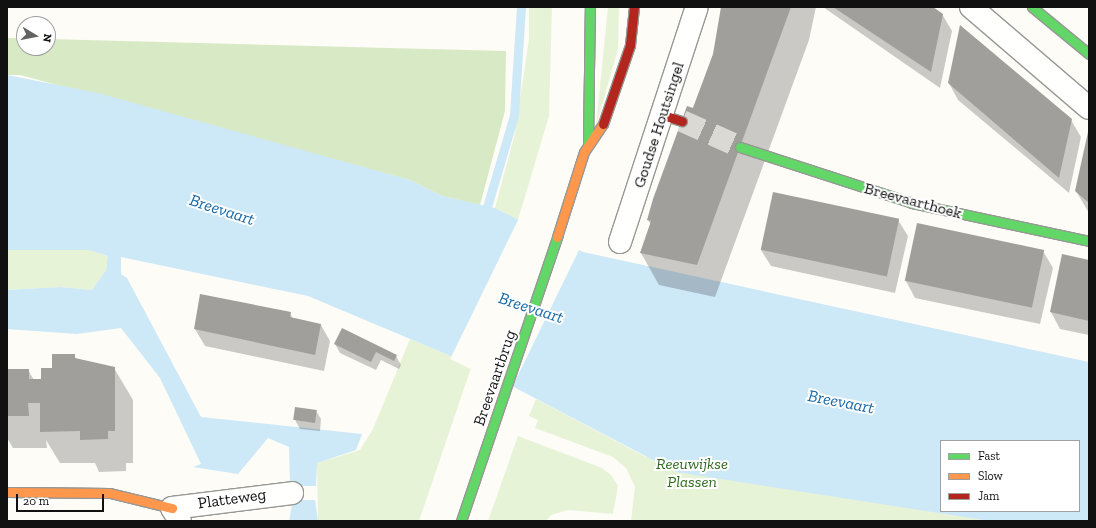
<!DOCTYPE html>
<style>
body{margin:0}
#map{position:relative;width:1096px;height:528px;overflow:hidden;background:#fdfcf7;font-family:"Zilla Slab",serif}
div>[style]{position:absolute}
.green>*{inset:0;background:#e7f3d7}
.forest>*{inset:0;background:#d8eac5}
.water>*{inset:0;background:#cde8f7}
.pier>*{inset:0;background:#fdfcf7;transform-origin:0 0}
.shadow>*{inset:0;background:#0003}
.stream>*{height:9px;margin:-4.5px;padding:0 4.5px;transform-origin:4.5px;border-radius:4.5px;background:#cde8f7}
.building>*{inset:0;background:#a19f9c;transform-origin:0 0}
.secondary-tunnel>*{height:22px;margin-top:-11px;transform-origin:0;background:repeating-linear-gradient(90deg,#dad9d4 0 22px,transparent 0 33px)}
.roads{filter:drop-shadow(1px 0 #979795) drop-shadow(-1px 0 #979795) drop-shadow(0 1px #979795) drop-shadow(0 -1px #979795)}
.street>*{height:22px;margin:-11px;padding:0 11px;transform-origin:11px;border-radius:11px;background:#fffffe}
.fast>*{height:9px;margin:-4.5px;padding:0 4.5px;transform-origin:4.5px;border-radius:4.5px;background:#63d668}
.slow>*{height:9px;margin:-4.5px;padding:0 4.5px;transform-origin:4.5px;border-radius:4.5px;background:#ff974d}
.jam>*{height:9px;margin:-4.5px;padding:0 4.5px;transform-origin:4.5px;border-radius:4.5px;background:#b3261e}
span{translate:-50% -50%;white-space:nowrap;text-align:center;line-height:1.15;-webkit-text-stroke:4px #fff;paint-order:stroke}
.street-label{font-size:16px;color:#111}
.park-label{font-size:16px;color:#2f6b1f;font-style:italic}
.water-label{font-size:17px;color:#1768a6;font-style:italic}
.frame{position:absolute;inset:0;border:8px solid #111;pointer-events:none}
.legend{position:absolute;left:940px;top:440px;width:140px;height:72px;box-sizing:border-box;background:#fff;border:1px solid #a0a0a0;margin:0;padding:5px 7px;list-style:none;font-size:12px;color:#111}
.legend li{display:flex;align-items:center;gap:8px;height:20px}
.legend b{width:20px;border:1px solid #a0a0a0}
.north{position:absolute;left:16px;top:16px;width:40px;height:40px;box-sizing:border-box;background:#fff;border:1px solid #a0a0a0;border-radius:50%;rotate:100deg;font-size:11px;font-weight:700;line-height:16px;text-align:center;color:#111}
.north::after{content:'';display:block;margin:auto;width:14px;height:18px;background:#646362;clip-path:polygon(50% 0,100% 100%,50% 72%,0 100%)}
.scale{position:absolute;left:16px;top:494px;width:88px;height:18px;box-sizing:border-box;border:2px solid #111;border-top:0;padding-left:5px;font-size:12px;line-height:14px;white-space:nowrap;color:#111;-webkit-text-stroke:3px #fff;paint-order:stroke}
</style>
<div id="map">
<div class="green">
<div style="clip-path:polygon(529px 7px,552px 7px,549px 116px,518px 220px,495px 208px,515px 133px,529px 39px)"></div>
<div style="clip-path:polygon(608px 7px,619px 7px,618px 49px,596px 126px)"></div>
<div style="clip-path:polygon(7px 250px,89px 250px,108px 256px,106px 270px,92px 290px,61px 287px,7px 290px)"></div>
<div style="clip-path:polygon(410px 339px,472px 365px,419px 521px,318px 521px,317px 463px,360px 450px,373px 429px)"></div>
<div style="clip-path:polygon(536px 399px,646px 457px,941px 511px,1079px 511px,1089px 521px,631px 521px,635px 487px,626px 468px,613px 457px,535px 428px,538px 420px,529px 416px)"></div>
<div style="clip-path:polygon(518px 436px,602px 468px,611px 475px,618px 486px,613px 514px,568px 510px,551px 515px,546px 521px,488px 521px)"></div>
</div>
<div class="forest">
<div style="clip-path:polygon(7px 38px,24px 38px,24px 48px,48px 48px,48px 39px,506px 51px,505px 111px,480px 205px,442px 196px,410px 180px,20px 75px,7px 75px)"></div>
</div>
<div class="water">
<div style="clip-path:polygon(evenodd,7px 75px,98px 93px,410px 180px,442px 196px,495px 208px,583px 252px,1089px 362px,1089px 521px,990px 521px,676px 472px,472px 365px,308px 296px,121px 257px,121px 274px,127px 278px,201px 417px,362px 434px,356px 450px,317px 463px,316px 486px,290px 486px,289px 447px,268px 438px,238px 474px,193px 467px,201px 464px,160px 378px,121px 328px,77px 334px,7px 329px,7px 290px,61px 287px,92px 290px,106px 270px,108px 256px,89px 250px,7px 250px,7px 75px,941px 441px,1079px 441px,1079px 511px,941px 511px,941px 441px)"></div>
<div style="clip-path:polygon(293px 500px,315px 500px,318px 521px,289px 521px)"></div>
</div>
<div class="pier">
<div style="left:519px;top:218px;width:68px;height:157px;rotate:26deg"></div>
</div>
<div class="shadow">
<div style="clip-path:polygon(722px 7px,816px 7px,809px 40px,715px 297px,659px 285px,641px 253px,651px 225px,648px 220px,714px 55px)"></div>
<div style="clip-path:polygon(823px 7px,931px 7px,942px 14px,952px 31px,940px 88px)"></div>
<div style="clip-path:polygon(949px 83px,1071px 120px,1081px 137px,1069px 193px,958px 100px)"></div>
<div style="clip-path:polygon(1089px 135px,1089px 213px,1076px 191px)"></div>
<div style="clip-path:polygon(898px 220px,908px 236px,895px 293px,771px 266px,761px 250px)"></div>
<div style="clip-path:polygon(1043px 251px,1053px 268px,1040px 324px,915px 298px,906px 281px)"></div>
<div style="clip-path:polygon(1063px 255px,1089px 261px,1089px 335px,1060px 329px,1051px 312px)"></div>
<div style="clip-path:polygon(290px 313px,293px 319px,321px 325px,330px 341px,324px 371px,205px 346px,195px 329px)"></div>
<div style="clip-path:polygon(342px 329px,396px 356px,401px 365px,399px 369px,381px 360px,376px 370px,340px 353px,335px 344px)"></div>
<div style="clip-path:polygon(74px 355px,77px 360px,114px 368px,133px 400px,133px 463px,126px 463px,126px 471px,99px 472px,95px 463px,60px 463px,46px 440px,47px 448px,13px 448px,7px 438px,7px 370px,28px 370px,34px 380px,42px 380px)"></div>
<div style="clip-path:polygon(296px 409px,316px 411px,321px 419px,320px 431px,300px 429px,295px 420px)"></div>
</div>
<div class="stream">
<div style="left:487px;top:207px;width:96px;rotate:-73.6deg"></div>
<div style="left:514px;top:115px;width:108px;rotate:-86.3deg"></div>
</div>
<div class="building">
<div style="clip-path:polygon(721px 7px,791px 7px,697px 265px,640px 253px,651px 221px,647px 220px,653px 199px,687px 106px,693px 108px,713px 54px)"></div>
<div style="clip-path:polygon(833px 7px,933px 7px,943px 14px,931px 72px)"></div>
<div style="clip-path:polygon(960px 25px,1072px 119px,1059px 178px,948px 83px)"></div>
<div style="clip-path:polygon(1088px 132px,1089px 132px,1089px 203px,1075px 191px)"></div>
<div style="left:773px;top:192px;width:129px;height:59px;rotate:12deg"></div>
<div style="left:917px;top:223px;width:130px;height:59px;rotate:12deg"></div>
<div style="clip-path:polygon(1062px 254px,1089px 260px,1089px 321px,1050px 312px)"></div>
<div style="clip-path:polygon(200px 294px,291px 312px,290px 317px,321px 324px,315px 355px,194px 329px)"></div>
<div style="clip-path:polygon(342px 328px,397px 355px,394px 361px,376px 352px,371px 362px,334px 344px)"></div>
<div style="clip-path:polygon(52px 354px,75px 354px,75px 358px,115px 367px,115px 431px,108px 431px,108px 439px,80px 440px,80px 431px,40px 432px,40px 403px,28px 403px,29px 416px,7px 416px,7px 369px,29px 369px,29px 379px,41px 379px,41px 368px,52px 368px)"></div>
<div style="left:295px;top:407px;width:22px;height:13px;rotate:8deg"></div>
</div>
<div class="secondary-tunnel">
<div style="left:682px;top:121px;width:64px;rotate:24.1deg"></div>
</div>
<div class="roads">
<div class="street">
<div style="left:971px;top:7px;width:155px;rotate:40.6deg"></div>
<div style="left:620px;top:242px;width:247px;rotate:-71.9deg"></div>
<div style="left:180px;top:521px;width:15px;rotate:-122deg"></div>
<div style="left:172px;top:508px;width:121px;rotate:-7.1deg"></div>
</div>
<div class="fast">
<div style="left:1032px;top:7px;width:74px;rotate:39.5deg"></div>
<div style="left:588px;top:143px;width:136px;rotate:-89.2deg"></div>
<div style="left:740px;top:147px;width:181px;rotate:18deg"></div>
<div style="left:912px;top:203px;width:181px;rotate:12.1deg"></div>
<div style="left:461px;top:521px;width:300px;rotate:-71.3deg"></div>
</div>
<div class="slow">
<div style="left:557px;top:237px;width:89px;rotate:-72.4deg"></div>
<div style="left:584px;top:152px;width:34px;rotate:-56deg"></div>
<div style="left:7px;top:492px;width:103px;rotate:0.6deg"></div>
<div style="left:110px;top:493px;width:64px;rotate:13.6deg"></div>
</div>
<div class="jam">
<div style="left:663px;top:115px;width:20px;rotate:18deg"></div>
<div style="left:603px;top:124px;width:83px;rotate:-71.1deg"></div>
<div style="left:630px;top:45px;width:38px;rotate:-84deg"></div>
</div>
</div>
<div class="street-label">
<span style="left:659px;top:125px;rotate:-72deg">Goudse Houtsingel</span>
<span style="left:913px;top:201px;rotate:15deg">Breevaarthoek</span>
<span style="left:495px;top:378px;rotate:-71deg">Breevaartbrug</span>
<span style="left:232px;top:499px;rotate:-8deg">Platteweg</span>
</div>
<div class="park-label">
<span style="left:692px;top:473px">Reeuwijkse<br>Plassen</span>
</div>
<div class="water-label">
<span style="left:222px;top:210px;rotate:18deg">Breevaart</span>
<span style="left:531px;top:308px;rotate:18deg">Breevaart</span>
<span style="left:841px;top:402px;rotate:11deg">Breevaart</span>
</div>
<div class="frame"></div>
<ul class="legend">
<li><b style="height:5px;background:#63d668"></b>Fast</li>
<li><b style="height:5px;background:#ff974d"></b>Slow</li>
<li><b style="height:5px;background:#b3261e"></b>Jam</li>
</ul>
<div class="north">N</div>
<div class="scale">20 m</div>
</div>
